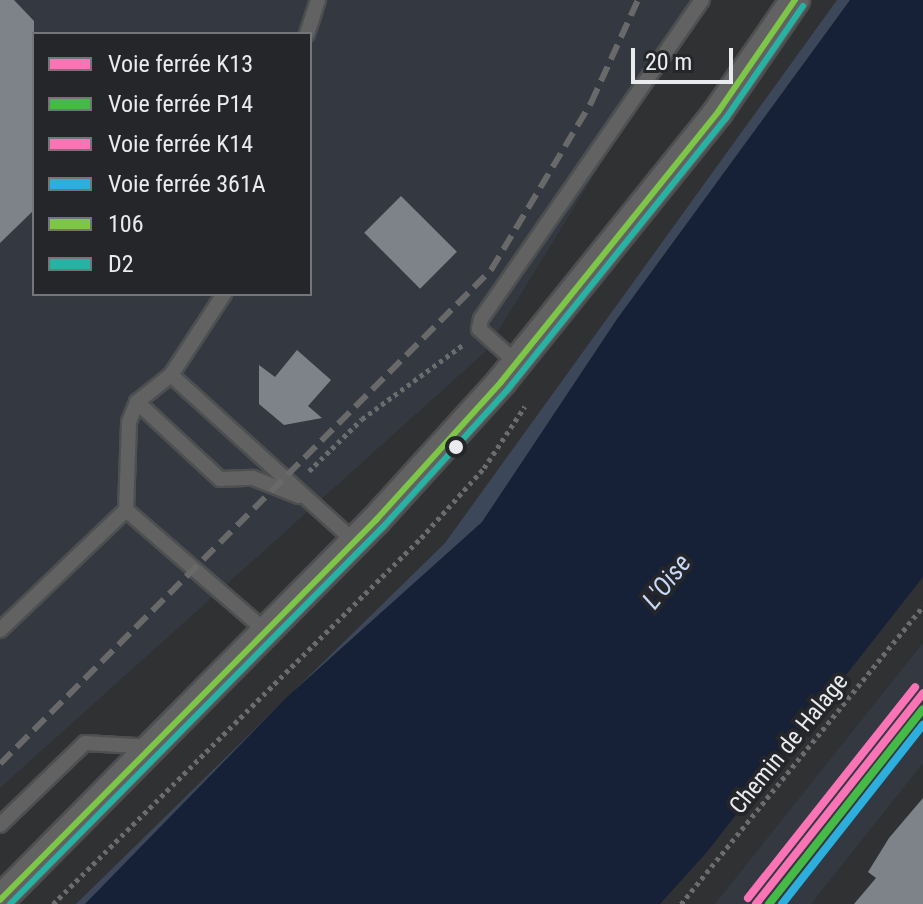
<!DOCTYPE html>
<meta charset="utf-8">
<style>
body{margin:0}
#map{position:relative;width:923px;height:904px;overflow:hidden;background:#2f3133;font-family:"Roboto Condensed",sans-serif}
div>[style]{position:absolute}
.built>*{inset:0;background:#343941}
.green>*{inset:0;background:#3d475a}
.water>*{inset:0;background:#162037}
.building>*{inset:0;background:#7e8289;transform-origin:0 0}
.path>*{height:5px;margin-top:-2.5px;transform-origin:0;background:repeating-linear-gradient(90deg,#6b6c6e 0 4px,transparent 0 8px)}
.roads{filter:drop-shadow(2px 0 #4e4f50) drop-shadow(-2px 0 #4e4f50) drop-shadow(0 2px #4e4f50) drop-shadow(0 -2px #4e4f50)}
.lane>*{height:14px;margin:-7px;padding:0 7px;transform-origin:7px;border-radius:7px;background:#626263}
.street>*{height:28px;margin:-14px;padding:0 14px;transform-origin:14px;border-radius:14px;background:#626263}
.rail>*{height:6px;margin-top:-3px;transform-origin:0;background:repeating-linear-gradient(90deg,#69696a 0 16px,transparent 0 24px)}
.bus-1>*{height:6px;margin:-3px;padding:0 3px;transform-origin:3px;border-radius:3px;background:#7dc647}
.bus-2>*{height:6px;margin:-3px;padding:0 3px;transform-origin:3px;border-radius:3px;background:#26b3a3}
.rail-1>*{height:8px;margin:-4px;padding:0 4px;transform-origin:4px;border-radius:4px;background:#f973b5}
.rail-2>*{height:8px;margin:-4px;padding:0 4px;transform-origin:4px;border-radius:4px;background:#46ba46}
.rail-3>*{height:8px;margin:-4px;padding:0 4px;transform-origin:4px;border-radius:4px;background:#f973b5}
.rail-4>*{height:8px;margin:-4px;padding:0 4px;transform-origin:4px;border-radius:4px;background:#2dafdd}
.dots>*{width:22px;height:22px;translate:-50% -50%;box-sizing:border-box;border:4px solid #24262a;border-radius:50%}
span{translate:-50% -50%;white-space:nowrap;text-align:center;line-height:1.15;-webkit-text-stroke:8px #24262a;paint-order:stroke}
.street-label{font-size:24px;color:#eaebee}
.water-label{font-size:26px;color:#c8d8f8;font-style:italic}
.legend{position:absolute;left:32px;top:32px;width:280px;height:264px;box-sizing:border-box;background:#24262a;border:2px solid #737578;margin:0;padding:10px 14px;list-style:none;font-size:24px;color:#eaebee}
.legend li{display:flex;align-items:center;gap:16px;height:40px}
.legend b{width:40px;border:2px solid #737578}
.scale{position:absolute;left:631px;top:48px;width:102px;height:36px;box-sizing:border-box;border:4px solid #eaebee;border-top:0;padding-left:10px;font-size:24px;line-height:28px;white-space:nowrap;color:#eaebee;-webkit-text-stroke:6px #24262a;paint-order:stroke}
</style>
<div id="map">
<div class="built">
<div style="clip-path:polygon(evenodd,0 0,702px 0,485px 352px,0 788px,0 0,34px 34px,310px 34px,310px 294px,34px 294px,34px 34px)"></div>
<div style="clip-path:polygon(923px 643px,923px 763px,811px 904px,715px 904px)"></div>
</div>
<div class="green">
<div style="clip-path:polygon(837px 0,877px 0,460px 555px,119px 904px,76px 904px,445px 543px)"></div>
</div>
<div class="water">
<div style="clip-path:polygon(850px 0,923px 0,923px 577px,706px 853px,660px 904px,85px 904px,287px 697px,482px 522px,617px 319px)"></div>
</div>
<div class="building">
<div style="clip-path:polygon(0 0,14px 0,34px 21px,34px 210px,0 243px)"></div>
<div style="left:401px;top:196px;width:79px;height:52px;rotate:45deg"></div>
<div style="clip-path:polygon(297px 350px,331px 380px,308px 406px,322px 418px,284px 425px,259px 404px,259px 365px,275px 377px)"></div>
<div style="clip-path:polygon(923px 798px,923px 904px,854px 904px,876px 878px,868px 872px,889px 838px)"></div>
</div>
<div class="path">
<div style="left:309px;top:471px;width:74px;rotate:-44.5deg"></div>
<div style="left:362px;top:419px;width:127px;rotate:-36.3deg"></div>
<div style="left:53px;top:904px;width:519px;rotate:-44.84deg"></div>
<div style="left:421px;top:538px;width:94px;rotate:-48deg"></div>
<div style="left:484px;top:468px;width:74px;rotate:-56.5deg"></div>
<div style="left:681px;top:904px;width:384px;rotate:-50.9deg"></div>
</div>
<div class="roads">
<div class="lane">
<div style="left:307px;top:34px;width:36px;rotate:-72deg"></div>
<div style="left:517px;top:363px;width:51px;rotate:-138.2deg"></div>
<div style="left:479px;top:329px;width:10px;rotate:-79deg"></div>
<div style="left:481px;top:319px;width:388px;rotate:-55.3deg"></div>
<div style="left:171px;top:375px;width:248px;rotate:42.2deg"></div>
<div style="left:137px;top:402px;width:113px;rotate:42.9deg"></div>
<div style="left:220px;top:479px;width:33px;rotate:-2deg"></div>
<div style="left:253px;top:478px;width:49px;rotate:21.4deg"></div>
<div style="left:126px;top:510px;width:186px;rotate:40.9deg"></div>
<div style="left:0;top:630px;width:174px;rotate:-43.6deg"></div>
<div style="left:126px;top:510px;width:88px;rotate:-88deg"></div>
<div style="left:129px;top:422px;width:22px;rotate:-68deg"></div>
<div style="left:137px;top:402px;width:43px;rotate:-38.5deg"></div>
<div style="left:171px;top:375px;width:97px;rotate:-56.8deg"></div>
<div style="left:0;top:825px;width:118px;rotate:-44deg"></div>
<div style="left:85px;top:743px;width:68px;rotate:3.4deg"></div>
</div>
<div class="street">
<div style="left:0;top:900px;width:535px;rotate:-45.3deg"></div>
<div style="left:376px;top:520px;width:186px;rotate:-47.8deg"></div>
<div style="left:501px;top:382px;width:346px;rotate:-51.2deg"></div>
<div style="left:718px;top:112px;width:136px;rotate:-55.5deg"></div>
</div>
</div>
<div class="rail">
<div style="left:0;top:764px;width:697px;rotate:-45.17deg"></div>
<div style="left:491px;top:270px;width:195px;rotate:-59.1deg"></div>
<div style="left:591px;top:103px;width:113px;rotate:-65.5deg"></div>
</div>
<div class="bus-1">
<div style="left:0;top:900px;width:535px;rotate:-45.3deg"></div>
<div style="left:376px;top:520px;width:186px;rotate:-47.8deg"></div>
<div style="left:501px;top:382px;width:346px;rotate:-51.2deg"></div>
<div style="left:718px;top:112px;width:136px;rotate:-55.5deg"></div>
</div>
<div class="bus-2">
<div style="left:10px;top:904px;width:530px;rotate:-45.31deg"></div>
<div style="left:383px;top:527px;width:186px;rotate:-47.8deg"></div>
<div style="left:508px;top:389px;width:348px;rotate:-51.2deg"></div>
<div style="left:726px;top:118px;width:136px;rotate:-55.5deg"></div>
</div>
<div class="rail-1">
<div style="left:756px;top:904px;width:269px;rotate:-51.6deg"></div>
</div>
<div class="rail-2">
<div style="left:769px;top:904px;width:248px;rotate:-51.7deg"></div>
</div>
<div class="rail-3">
<div style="left:748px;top:898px;width:269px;rotate:-51.6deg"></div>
</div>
<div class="rail-4">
<div style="left:782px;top:904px;width:228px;rotate:-51.8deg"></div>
</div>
<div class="dots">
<div style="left:456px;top:447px;background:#eaebee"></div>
</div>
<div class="street-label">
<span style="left:789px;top:744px;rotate:-51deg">Chemin de Halage</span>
</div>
<div class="water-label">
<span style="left:667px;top:582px;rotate:-52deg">L'Oise</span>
</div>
<ul class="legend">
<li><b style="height:10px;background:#f973b5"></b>Voie ferrée K13</li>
<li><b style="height:10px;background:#46ba46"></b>Voie ferrée P14</li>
<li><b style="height:10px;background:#f973b5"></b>Voie ferrée K14</li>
<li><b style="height:10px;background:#2dafdd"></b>Voie ferrée 361A</li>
<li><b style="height:10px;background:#7dc647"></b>106</li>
<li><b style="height:10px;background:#26b3a3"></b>D2</li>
</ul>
<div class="scale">20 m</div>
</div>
